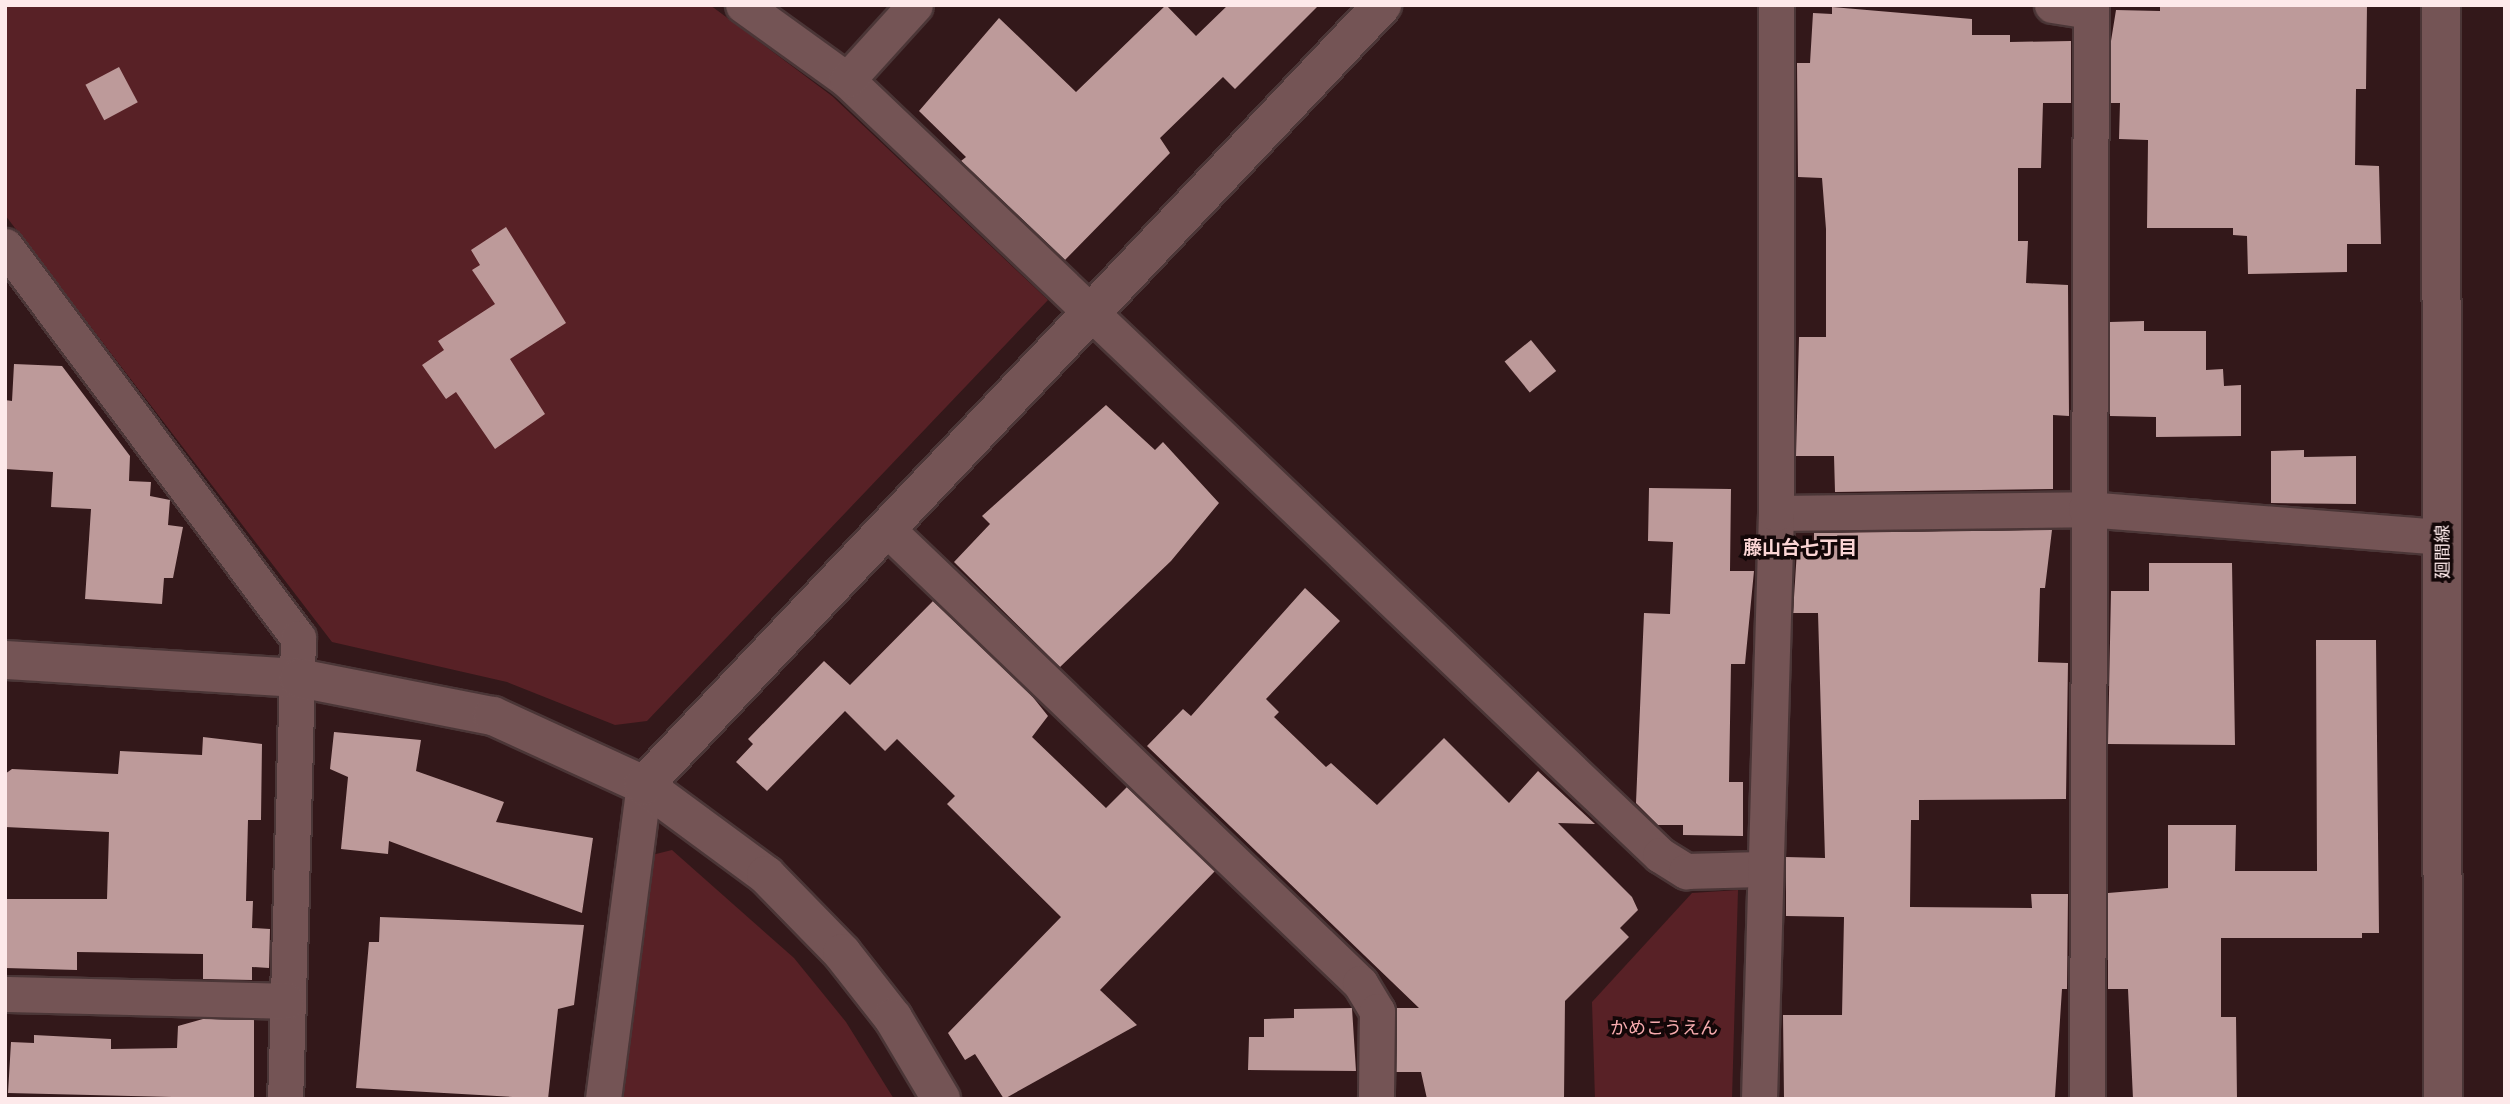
<!DOCTYPE html>
<meta charset="utf-8">
<style>
body{margin:0}
#map{position:relative;width:2510px;height:1104px;overflow:hidden;background:#33181a;font-family:"Nunito Sans","Noto Sans JP",sans-serif}
div>[style]{position:absolute}
.green>*{inset:0;background:#582126}
.building>*{inset:0;background:#bd9a9a;transform-origin:0 0}
.roads{filter:drop-shadow(2px 0 #4b3637) drop-shadow(-2px 0 #4b3637) drop-shadow(0 2px #4b3637) drop-shadow(0 -2px #4b3637)}
.minor>*{height:35px;margin:-17.5px;padding:0 17.5px;transform-origin:17.5px;border-radius:17.5px;background:#745455}
.tertiary>*{height:38px;margin:-19px;padding:0 19px;transform-origin:19px;border-radius:19px;background:#745455}
span{translate:-50% -50%;white-space:nowrap;text-align:center;line-height:1.15;-webkit-text-stroke:7px #130708;paint-order:stroke}
.street-label{font-size:18px;color:#fde9ea}
.park-label{font-size:18px;color:#f8acaf}
.neighbourhood-label{font-size:19px;color:#fbd5d5;font-weight:700}
.frame{position:absolute;inset:0;border:7px solid #fde9ea;pointer-events:none}
</style>
<div id="map">
<div class="green">
<div style="clip-path:polygon(5px 5px,710px 5px,832px 96px,1048px 300px,647px 721px,615px 725px,507px 682px,332px 642px,5px 215px)"></div>
<div style="clip-path:polygon(672px 850px,794px 958px,846px 1022px,894px 1099px,622px 1099px,652px 855px)"></div>
<div style="clip-path:polygon(1738px 890px,1732px 1099px,1595px 1099px,1592px 1002px,1692px 893px)"></div>
</div>
<div class="building">
<div style="clip-path:polygon(1166px 5px,1196px 36px,1228px 5px,1319px 5px,1235px 89px,1223px 77px,1160px 138px,1170px 153px,1065px 260px,961px 161px,966px 157px,919px 111px,999px 18px,1076px 92px)"></div>
<div style="clip-path:polygon(2160px 5px,2367px 5px,2366px 89px,2356px 89px,2355px 165px,2379px 166px,2381px 244px,2347px 244px,2347px 272px,2248px 274px,2247px 236px,2233px 235px,2233px 228px,2147px 228px,2148px 140px,2119px 139px,2120px 103px,2111px 103px,2111px 41px,2116px 10px,2160px 11px)"></div>
<div style="clip-path:polygon(1832px 7px,1972px 19px,1972px 35px,2010px 35px,2010px 42px,2071px 41px,2071px 103px,2043px 103px,2041px 168px,2018px 168px,2018px 241px,2028px 241px,2026px 283px,2068px 285px,2069px 416px,2053px 415px,2053px 489px,1835px 492px,1834px 456px,1796px 456px,1799px 337px,1826px 337px,1826px 229px,1822px 178px,1798px 177px,1797px 63px,1810px 63px,1813px 13px,1832px 14px)"></div>
<div style="left:119px;top:67px;width:40px;height:38px;rotate:62deg"></div>
<div style="clip-path:polygon(506px 227px,566px 323px,510px 359px,545px 414px,495px 449px,456px 392px,446px 399px,422px 365px,444px 350px,438px 341px,495px 304px,472px 270px,480px 265px,471px 250px)"></div>
<div style="clip-path:polygon(2144px 321px,2144px 331px,2206px 331px,2206px 370px,2223px 369px,2224px 386px,2241px 385px,2241px 436px,2156px 437px,2156px 417px,2110px 416px,2110px 322px)"></div>
<div style="left:1531px;top:340px;width:40px;height:34px;rotate:51deg"></div>
<div style="clip-path:polygon(14px 364px,62px 366px,130px 456px,129px 481px,151px 482px,150px 496px,170px 500px,168px 525px,183px 527px,173px 578px,164px 578px,162px 604px,85px 599px,91px 509px,51px 507px,53px 472px,5px 469px,5px 400px,12px 401px)"></div>
<div style="clip-path:polygon(1106px 405px,1155px 450px,1163px 442px,1219px 503px,1171px 561px,1060px 667px,954px 562px,990px 524px,982px 516px)"></div>
<div style="clip-path:polygon(2304px 450px,2304px 457px,2356px 456px,2356px 504px,2271px 503px,2271px 451px)"></div>
<div style="clip-path:polygon(1649px 488px,1731px 489px,1730px 571px,1754px 571px,1745px 664px,1731px 664px,1729px 782px,1743px 782px,1743px 836px,1683px 835px,1683px 825px,1658px 825px,1636px 803px,1644px 613px,1670px 614px,1673px 542px,1648px 541px)"></div>
<div style="clip-path:polygon(2052px 530px,2045px 588px,2040px 588px,2038px 662px,2068px 663px,2066px 799px,1919px 800px,1919px 820px,1911px 820px,1910px 907px,2032px 908px,2031px 894px,2068px 894px,2067px 989px,2062px 989px,2055px 1097px,1784px 1099px,1783px 1015px,1842px 1015px,1844px 917px,1786px 916px,1786px 857px,1825px 858px,1818px 613px,1793px 613px,1797px 550px,1814px 550px,1814px 533px)"></div>
<div style="clip-path:polygon(2149px 563px,2232px 563px,2235px 745px,2108px 744px,2111px 591px,2149px 591px)"></div>
<div style="clip-path:polygon(1305px 588px,1340px 621px,1266px 699px,1279px 712px,1274px 717px,1326px 767px,1331px 763px,1377px 805px,1444px 738px,1509px 803px,1538px 771px,1595px 824px,1558px 823px,1632px 897px,1638px 910px,1620px 928px,1629px 937px,1565px 1001px,1564px 1099px,1427px 1099px,1421px 1072px,1396px 1072px,1396px 1008px,1419px 1008px,1147px 746px,1183px 709px,1191px 716px)"></div>
<div style="clip-path:polygon(933px 601px,1032px 696px,1048px 716px,1032px 737px,1106px 808px,1127px 787px,1215px 871px,1100px 990px,1137px 1025px,1004px 1099px,975px 1054px,965px 1060px,948px 1033px,1061px 917px,947px 804px,955px 796px,897px 739px,885px 751px,845px 711px,767px 791px,736px 762px,753px 744px,748px 739px,824px 661px,850px 685px)"></div>
<div style="clip-path:polygon(2316px 640px,2376px 640px,2379px 933px,2362px 933px,2362px 938px,2221px 938px,2221px 1017px,2236px 1017px,2237px 1099px,2133px 1099px,2128px 989px,2108px 989px,2108px 893px,2168px 888px,2168px 825px,2236px 825px,2235px 871px,2317px 871px)"></div>
<div style="clip-path:polygon(334px 732px,421px 740px,416px 771px,504px 802px,496px 822px,593px 838px,582px 913px,389px 841px,388px 854px,341px 849px,348px 777px,330px 769px)"></div>
<div style="clip-path:polygon(203px 737px,262px 744px,261px 820px,248px 820px,246px 901px,253px 901px,252px 928px,270px 929px,269px 968px,252px 967px,252px 980px,203px 979px,203px 954px,77px 952px,77px 970px,5px 968px,5px 899px,107px 899px,109px 832px,5px 827px,5px 774px,12px 769px,118px 774px,120px 751px,202px 755px)"></div>
<div style="clip-path:polygon(380px 917px,584px 925px,574px 1005px,558px 1009px,548px 1099px,356px 1088px,369px 942px,379px 942px)"></div>
<div style="clip-path:polygon(1352px 1008px,1356px 1071px,1248px 1070px,1249px 1037px,1264px 1037px,1264px 1019px,1294px 1018px,1294px 1009px)"></div>
<div style="clip-path:polygon(203px 1019px,254px 1020px,254px 1099px,8px 1093px,11px 1042px,34px 1043px,34px 1035px,111px 1039px,111px 1049px,177px 1048px,178px 1026px)"></div>
</div>
<div class="roads">
<div class="minor">
<div style="left:743px;top:5px;width:128px;rotate:35.8deg"></div>
<div style="left:847px;top:80px;width:1123px;rotate:43.63deg"></div>
<div style="left:1660px;top:855px;width:31px;rotate:32deg"></div>
<div style="left:1686px;top:871px;width:75px;rotate:-1.5deg"></div>
<div style="left:2052px;top:5px;width:39px;rotate:9deg"></div>
<div style="left:847px;top:80px;width:101px;rotate:-47.8deg"></div>
<div style="left:5px;top:246px;width:489px;rotate:53.2deg"></div>
<div style="left:298px;top:638px;width:461px;rotate:91.6deg"></div>
<div style="left:1776px;top:513px;width:310px;rotate:-0.7deg"></div>
<div style="left:2086px;top:509px;width:358px;rotate:4.5deg"></div>
<div style="left:887px;top:529px;width:656px;rotate:43.83deg"></div>
<div style="left:1360px;top:983px;width:33px;rotate:59deg"></div>
<div style="left:1377px;top:1011px;width:88px;rotate:90.7deg"></div>
<div style="left:5px;top:994px;width:281px;rotate:1.4deg"></div>
<div style="left:603px;top:1099px;width:317px;rotate:-82.6deg"></div>
<div style="left:1759px;top:1099px;width:586px;rotate:-88.34deg"></div>
<div style="left:1776px;top:513px;width:508px;rotate:-90deg"></div>
<div style="left:2087px;top:1099px;width:1094px;rotate:-89.79deg"></div>
</div>
<div class="tertiary">
<div style="left:2441px;top:5px;width:1094px;rotate:89.9deg"></div>
<div style="left:5px;top:660px;width:295px;rotate:3.5deg"></div>
<div style="left:299px;top:678px;width:198px;rotate:11.1deg"></div>
<div style="left:493px;top:716px;width:166px;rotate:24.6deg"></div>
<div style="left:644px;top:785px;width:152px;rotate:36.4deg"></div>
<div style="left:766px;top:875px;width:109px;rotate:45.7deg"></div>
<div style="left:842px;top:953px;width:83px;rotate:51.9deg"></div>
<div style="left:893px;top:1018px;width:94px;rotate:59.3deg"></div>
<div style="left:644px;top:785px;width:1074px;rotate:-46.58deg"></div>
</div>
</div>
<div class="street-label">
<span style="left:2443px;top:552px;rotate:-90deg">廻間線</span>
</div>
<div class="park-label">
<span style="left:1664px;top:1028px">かめこうえん</span>
</div>
<div class="neighbourhood-label">
<span style="left:1800px;top:549px">藤山台七丁目</span>
</div>
<div class="frame"></div>
</div>
